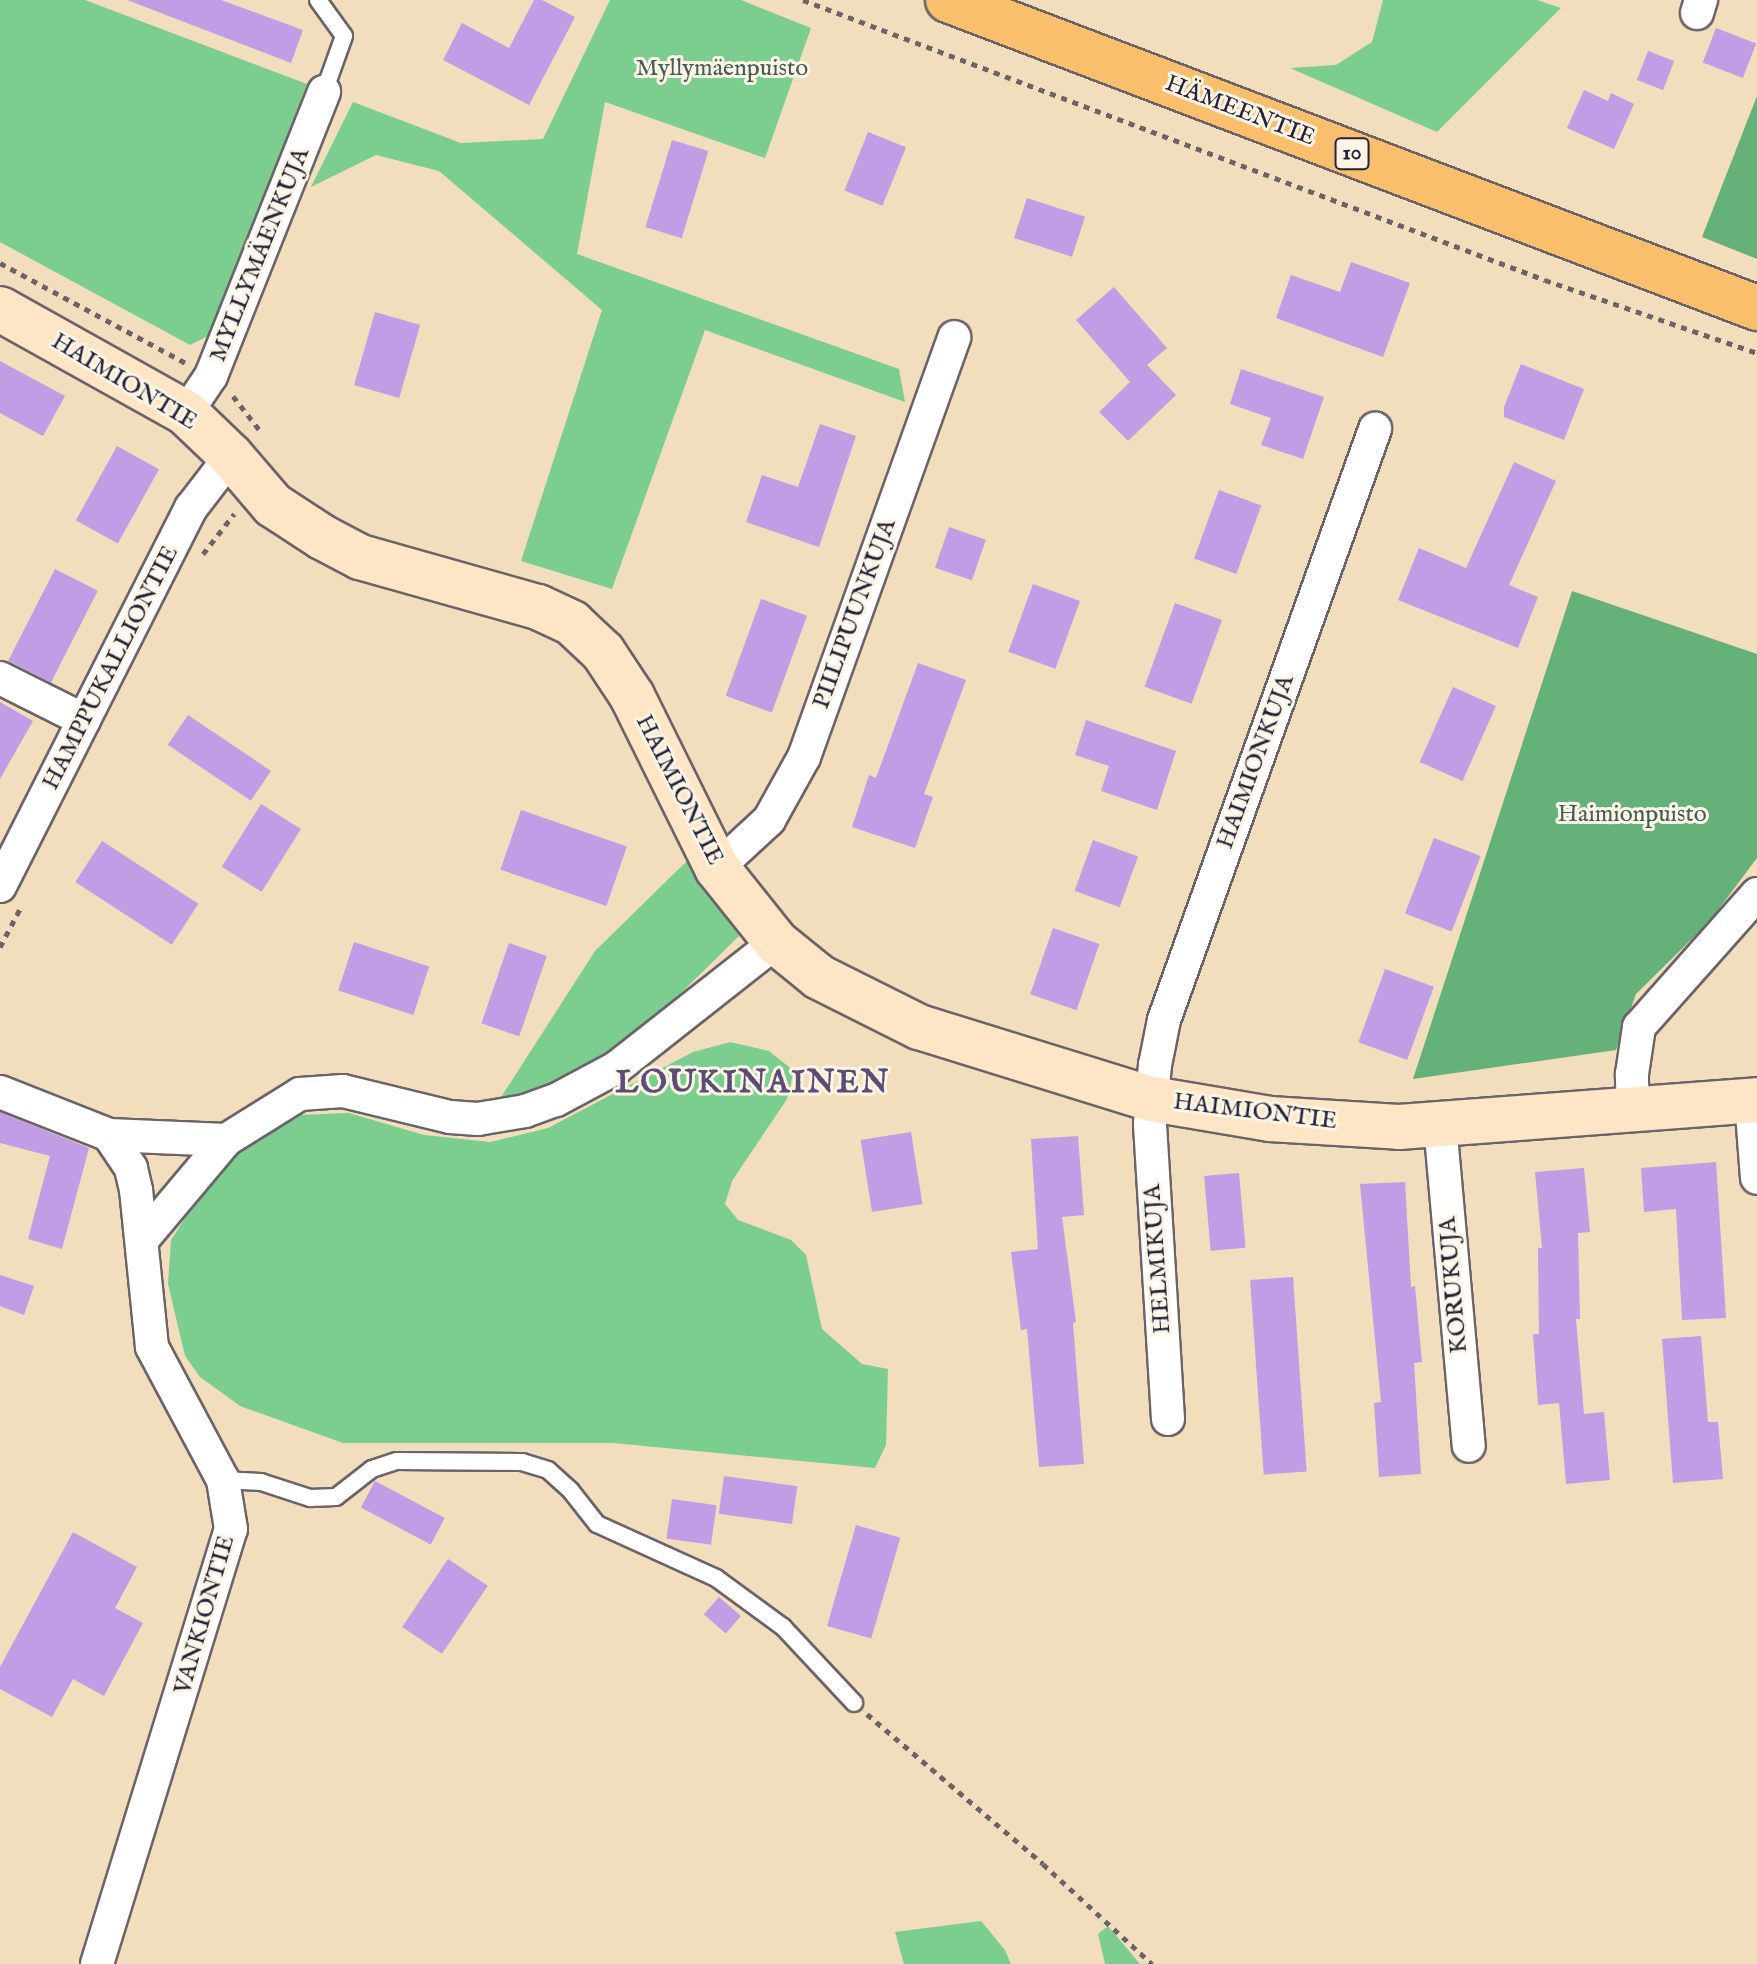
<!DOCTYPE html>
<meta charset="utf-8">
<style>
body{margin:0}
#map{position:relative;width:1757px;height:1964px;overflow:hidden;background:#f2ddbd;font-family:"IM FELL English",serif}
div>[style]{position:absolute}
.green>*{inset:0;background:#7bce90}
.forest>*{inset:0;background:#64b17a}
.building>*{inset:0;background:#c19de5;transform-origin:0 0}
.path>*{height:5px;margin-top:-2.5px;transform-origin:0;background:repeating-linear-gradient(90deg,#6b6368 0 6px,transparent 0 12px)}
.roads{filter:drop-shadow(2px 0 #6b6368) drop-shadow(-2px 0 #6b6368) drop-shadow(0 2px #6b6368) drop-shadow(0 -2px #6b6368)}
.lane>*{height:16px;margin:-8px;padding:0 8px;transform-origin:8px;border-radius:8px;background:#fff}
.street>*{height:32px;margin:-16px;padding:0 16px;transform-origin:16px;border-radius:16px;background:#fff}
.secondary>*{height:44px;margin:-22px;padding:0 22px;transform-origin:22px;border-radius:22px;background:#fde5c5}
.highway>*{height:44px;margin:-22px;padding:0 22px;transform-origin:22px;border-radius:22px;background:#f9bf6d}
span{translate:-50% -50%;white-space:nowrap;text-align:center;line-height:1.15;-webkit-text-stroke:6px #fcf5e5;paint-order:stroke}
.shield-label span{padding:2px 6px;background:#fcf5e5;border:2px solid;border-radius:6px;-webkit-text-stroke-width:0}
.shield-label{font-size:22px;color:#22223b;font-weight:700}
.park-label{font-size:24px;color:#415e59}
.street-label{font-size:24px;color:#22223b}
.district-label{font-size:32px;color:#5a4d76;font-weight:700;letter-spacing:2px}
</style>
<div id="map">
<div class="green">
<div style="clip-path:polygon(0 0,85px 0,307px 84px,212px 334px,190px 345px,0 242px)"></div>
<div style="clip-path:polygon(610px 0,741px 0,811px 28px,765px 158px,605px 102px,577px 254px,899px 369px,905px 402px,705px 330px,612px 589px,521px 561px,602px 310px,439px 171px,376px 155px,311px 187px,353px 102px,461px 143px,543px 139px)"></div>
<div style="clip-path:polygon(1383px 0,1537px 0,1561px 8px,1437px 132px,1290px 68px,1336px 65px,1372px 42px)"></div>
<div style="clip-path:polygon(691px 857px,739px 936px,629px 1044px,563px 1086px,498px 1102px,595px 951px)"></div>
<div style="clip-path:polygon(730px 1042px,769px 1051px,794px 1071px,787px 1099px,732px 1181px,725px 1204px,738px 1220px,791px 1240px,806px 1255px,822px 1329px,862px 1364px,888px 1369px,886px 1445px,875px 1468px,613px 1443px,343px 1443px,240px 1406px,200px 1377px,185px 1356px,168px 1284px,171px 1240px,204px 1188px,253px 1135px,300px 1115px,349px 1113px,424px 1135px,490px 1142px,548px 1128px,693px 1052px)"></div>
<div style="clip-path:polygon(981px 1921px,1005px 1950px,1011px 1964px,904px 1964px,895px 1932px)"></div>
<div style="clip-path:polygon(1108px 1926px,1140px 1964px,1105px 1964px,1098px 1934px)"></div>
</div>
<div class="forest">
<div style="clip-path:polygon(1757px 96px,1757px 259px,1702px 237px)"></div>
<div style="clip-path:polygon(1572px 591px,1757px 654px,1757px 858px,1709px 922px,1636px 994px,1616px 1050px,1413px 1079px)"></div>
</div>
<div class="building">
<div style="clip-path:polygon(127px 0,221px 0,303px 30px,291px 63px)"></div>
<div style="clip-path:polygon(534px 0,542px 0,575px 17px,529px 105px,443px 60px,462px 23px,509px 48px)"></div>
<div style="left:1716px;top:28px;width:43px;height:37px;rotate:21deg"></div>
<div style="left:1648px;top:51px;width:28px;height:31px;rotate:21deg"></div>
<div style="clip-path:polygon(1584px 90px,1608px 101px,1611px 93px,1634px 104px,1614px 149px,1567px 128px)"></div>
<div style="left:868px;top:132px;width:41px;height:63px;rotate:22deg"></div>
<div style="left:672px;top:140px;width:38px;height:91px;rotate:17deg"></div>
<div style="left:1027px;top:198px;width:61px;height:42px;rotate:18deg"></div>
<div style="clip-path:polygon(1351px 262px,1410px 283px,1383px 357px,1276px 318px,1291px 275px,1340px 292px)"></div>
<div style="clip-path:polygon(1114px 287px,1167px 348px,1147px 365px,1176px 395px,1128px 441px,1099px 412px,1130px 382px,1076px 320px)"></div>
<div style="left:375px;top:312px;width:47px;height:76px;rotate:16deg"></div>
<div style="clip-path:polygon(0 361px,65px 396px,43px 436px,0 413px)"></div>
<div style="clip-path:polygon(1521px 364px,1584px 389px,1564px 440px,1504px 417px,1504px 407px)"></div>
<div style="clip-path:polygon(1241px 369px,1324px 397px,1303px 459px,1261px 445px,1271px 418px,1230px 404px)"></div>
<div style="clip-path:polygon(820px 424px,856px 436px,819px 547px,746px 522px,762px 475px,798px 487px)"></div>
<div style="left:117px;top:446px;width:48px;height:85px;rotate:29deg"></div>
<div style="clip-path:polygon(1514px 462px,1556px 481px,1509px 585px,1538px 597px,1518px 648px,1398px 600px,1419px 548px,1466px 568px)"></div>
<div style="left:1219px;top:490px;width:45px;height:73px;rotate:20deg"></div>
<div style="left:949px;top:527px;width:39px;height:43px;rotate:19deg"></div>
<div style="left:55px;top:569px;width:48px;height:103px;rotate:27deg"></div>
<div style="left:1033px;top:584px;width:50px;height:72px;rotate:20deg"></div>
<div style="left:761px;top:599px;width:49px;height:103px;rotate:20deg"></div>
<div style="left:1175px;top:603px;width:50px;height:89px;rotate:20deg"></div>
<div style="clip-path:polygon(918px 663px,966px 680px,924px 794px,933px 797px,915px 848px,852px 827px,869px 775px,876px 778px)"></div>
<div style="left:1453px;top:687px;width:47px;height:82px;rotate:24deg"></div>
<div style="clip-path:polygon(0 702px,33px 721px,0 779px)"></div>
<div style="left:188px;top:715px;width:100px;height:36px;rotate:34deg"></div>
<div style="clip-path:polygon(1086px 720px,1176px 751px,1157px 810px,1101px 791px,1109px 766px,1075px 755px)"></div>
<div style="left:261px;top:804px;width:47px;height:74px;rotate:32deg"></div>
<div style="left:521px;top:810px;width:112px;height:63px;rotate:19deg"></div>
<div style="left:1434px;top:838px;width:50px;height:81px;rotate:21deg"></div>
<div style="left:1093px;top:840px;width:48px;height:54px;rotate:20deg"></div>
<div style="left:102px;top:841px;width:115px;height:49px;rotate:33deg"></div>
<div style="left:1053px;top:928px;width:49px;height:70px;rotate:19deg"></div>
<div style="left:354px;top:942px;width:79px;height:51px;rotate:18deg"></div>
<div style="left:509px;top:943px;width:40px;height:85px;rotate:19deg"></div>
<div style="left:1385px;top:969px;width:52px;height:78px;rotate:20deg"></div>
<div style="clip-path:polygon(0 1112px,89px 1148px,62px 1249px,28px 1239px,50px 1156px,0 1143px)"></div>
<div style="left:911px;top:1132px;width:73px;height:51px;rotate:81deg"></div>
<div style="clip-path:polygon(1078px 1136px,1084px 1215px,1062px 1217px,1076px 1322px,1073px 1323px,1084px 1464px,1039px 1467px,1027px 1329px,1021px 1330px,1011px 1252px,1038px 1249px,1031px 1139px)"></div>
<div style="clip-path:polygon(1716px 1162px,1726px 1318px,1682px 1320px,1676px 1209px,1644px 1212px,1641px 1168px)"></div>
<div style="clip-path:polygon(1584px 1168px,1590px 1232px,1578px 1233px,1580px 1319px,1576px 1319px,1584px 1414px,1604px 1412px,1610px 1480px,1566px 1484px,1559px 1403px,1538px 1405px,1533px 1334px,1539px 1334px,1538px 1248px,1542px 1248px,1535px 1172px)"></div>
<div style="left:1239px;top:1173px;width:75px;height:35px;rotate:85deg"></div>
<div style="clip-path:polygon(1405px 1182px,1411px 1287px,1415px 1286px,1422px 1362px,1414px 1363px,1421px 1474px,1379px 1477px,1374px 1403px,1381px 1402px,1360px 1184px)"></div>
<div style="clip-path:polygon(0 1275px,34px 1286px,24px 1315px,0 1306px)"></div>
<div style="left:1293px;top:1277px;width:195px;height:43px;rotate:86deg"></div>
<div style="clip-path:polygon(1701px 1336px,1708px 1422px,1718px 1422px,1723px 1479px,1673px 1483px,1662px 1339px)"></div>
<div style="left:724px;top:1476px;width:74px;height:38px;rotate:8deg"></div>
<div style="left:375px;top:1481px;width:79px;height:30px;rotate:28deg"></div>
<div style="left:672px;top:1499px;width:45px;height:40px;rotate:8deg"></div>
<div style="left:856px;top:1525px;width:46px;height:105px;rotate:16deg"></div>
<div style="clip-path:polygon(73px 1532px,137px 1567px,115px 1608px,143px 1623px,104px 1696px,73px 1679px,52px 1717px,0 1689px,0 1667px)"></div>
<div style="left:448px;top:1559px;width:48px;height:82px;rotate:34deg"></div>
<div style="left:719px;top:1597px;width:29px;height:23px;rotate:41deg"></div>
</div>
<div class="path">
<div style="left:803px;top:0;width:793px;rotate:20.67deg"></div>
<div style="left:1545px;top:280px;width:224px;rotate:19deg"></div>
<div style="left:0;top:263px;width:211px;rotate:28.3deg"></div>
<div style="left:233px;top:396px;width:46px;rotate:52.1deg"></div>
<div style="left:203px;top:554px;width:51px;rotate:-52.2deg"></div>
<div style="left:0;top:947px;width:45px;rotate:-62.3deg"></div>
<div style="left:867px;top:1714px;width:231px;rotate:40.4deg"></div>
<div style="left:1043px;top:1864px;width:148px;rotate:42.5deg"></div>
</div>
<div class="roads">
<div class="lane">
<div style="left:318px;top:0;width:44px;rotate:54.2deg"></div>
<div style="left:344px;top:36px;width:59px;rotate:109.7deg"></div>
<div style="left:223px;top:1480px;width:38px;rotate:3deg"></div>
<div style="left:261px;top:1482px;width:52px;rotate:18.1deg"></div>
<div style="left:310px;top:1498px;width:26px;rotate:-2deg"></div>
<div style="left:336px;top:1497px;width:46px;rotate:-37.9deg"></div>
<div style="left:372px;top:1469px;width:26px;rotate:-18deg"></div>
<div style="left:397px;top:1461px;width:125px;rotate:0.5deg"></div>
<div style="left:522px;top:1462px;width:27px;rotate:17deg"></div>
<div style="left:548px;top:1470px;width:31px;rotate:42deg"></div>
<div style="left:571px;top:1491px;width:42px;rotate:51.8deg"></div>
<div style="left:597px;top:1524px;width:131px;rotate:24.4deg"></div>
<div style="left:716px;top:1578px;width:83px;rotate:36.2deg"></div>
<div style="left:783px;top:1627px;width:104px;rotate:46.9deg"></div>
</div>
<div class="street">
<div style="left:1697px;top:13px;width:14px;rotate:-73deg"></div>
<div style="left:186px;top:413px;width:45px;rotate:-56deg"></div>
<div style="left:211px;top:376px;width:306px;rotate:-68.3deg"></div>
<div style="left:0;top:678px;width:94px;rotate:26.6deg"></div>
<div style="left:717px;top:868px;width:71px;rotate:-42.7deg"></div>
<div style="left:769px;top:820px;width:72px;rotate:-60.9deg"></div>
<div style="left:804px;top:757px;width:446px;rotate:-70.3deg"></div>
<div style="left:0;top:886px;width:424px;rotate:-63.2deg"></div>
<div style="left:191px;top:508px;width:66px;rotate:-52.4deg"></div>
<div style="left:0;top:1092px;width:117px;rotate:21.5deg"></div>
<div style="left:109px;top:1135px;width:117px;rotate:2.4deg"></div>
<div style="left:226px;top:1140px;width:87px;rotate:-31.9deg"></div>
<div style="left:300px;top:1094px;width:43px;rotate:-4deg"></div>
<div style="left:343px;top:1091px;width:110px;rotate:13.7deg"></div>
<div style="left:450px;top:1117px;width:28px;rotate:4deg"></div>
<div style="left:478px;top:1119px;width:48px;rotate:-9.7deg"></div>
<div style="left:525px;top:1111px;width:33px;rotate:-20deg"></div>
<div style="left:556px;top:1100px;width:68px;rotate:-28.1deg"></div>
<div style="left:616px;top:1068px;width:204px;rotate:-38.2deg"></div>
<div style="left:1751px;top:1100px;width:78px;rotate:85.6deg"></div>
<div style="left:1633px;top:1109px;width:35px;rotate:-92deg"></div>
<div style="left:1632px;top:1074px;width:48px;rotate:-81.5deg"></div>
<div style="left:1639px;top:1027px;width:178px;rotate:-48.4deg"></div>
<div style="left:1440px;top:1124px;width:323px;rotate:84.9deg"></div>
<div style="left:143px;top:1239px;width:129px;rotate:-50deg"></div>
<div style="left:1168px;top:1419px;width:296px;rotate:-93.5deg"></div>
<div style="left:1150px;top:1124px;width:59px;rotate:-85.2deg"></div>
<div style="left:1155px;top:1065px;width:46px;rotate:-78.7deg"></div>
<div style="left:1164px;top:1020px;width:628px;rotate:-70.35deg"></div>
<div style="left:97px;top:1964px;width:455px;rotate:-72.9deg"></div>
<div style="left:231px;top:1529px;width:50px;rotate:-99.3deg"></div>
<div style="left:223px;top:1480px;width:151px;rotate:-118.1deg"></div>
<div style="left:152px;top:1347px;width:158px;rotate:-95.8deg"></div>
<div style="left:136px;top:1190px;width:23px;rotate:-103deg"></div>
<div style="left:131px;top:1168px;width:40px;rotate:-124deg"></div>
</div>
<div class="secondary">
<div style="left:0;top:309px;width:213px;rotate:29.2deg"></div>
<div style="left:186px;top:413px;width:62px;rotate:43.7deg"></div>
<div style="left:231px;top:456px;width:65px;rotate:49.4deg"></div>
<div style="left:273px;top:505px;width:59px;rotate:33.1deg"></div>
<div style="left:322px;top:537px;width:43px;rotate:27.8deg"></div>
<div style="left:360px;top:557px;width:185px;rotate:15.7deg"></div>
<div style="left:538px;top:607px;width:38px;rotate:25deg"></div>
<div style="left:572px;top:623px;width:42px;rotate:43.1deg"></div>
<div style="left:603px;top:652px;width:53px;rotate:56.6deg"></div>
<div style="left:632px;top:696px;width:192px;rotate:63.7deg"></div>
<div style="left:717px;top:868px;width:95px;rotate:51.4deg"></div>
<div style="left:776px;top:942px;width:55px;rotate:39.1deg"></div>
<div style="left:819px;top:977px;width:112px;rotate:26.6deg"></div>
<div style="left:919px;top:1027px;width:244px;rotate:17.2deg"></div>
<div style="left:1152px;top:1099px;width:120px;rotate:9.6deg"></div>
<div style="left:1270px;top:1119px;width:129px;rotate:3.5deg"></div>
<div style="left:1399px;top:1127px;width:359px;rotate:-4.3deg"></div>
</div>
<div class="highway">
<div style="left:948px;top:0;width:866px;rotate:20.84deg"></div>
</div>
</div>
<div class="shield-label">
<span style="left:1352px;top:154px">10</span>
</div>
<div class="park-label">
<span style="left:722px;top:69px">Myllymäenpuisto</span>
<span style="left:1632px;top:815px">Haimionpuisto</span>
</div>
<div class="street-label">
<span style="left:1240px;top:111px;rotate:21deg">HÄMEENTIE</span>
<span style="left:260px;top:255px;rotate:-68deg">MYLLYMÄENKUJA</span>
<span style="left:124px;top:382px;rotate:31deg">HAIMIONTIE</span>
<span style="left:855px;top:614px;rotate:-70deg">PIILIPUUNKUJA</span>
<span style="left:111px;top:668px;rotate:-63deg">HAMPPUKALLIONTIE</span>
<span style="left:1256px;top:762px;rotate:-70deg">HAIMIONKUJA</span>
<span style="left:679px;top:790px;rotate:63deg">HAIMIONTIE</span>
<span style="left:1255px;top:1112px;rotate:7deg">HAIMIONTIE</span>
<span style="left:1158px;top:1259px;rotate:-94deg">HELMIKUJA</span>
<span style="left:1454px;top:1285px;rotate:-95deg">KORUKUJA</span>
<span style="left:205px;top:1615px;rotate:-74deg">VANKIONTIE</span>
</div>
<div class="district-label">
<span style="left:753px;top:1084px">LOUKINAINEN</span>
</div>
</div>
